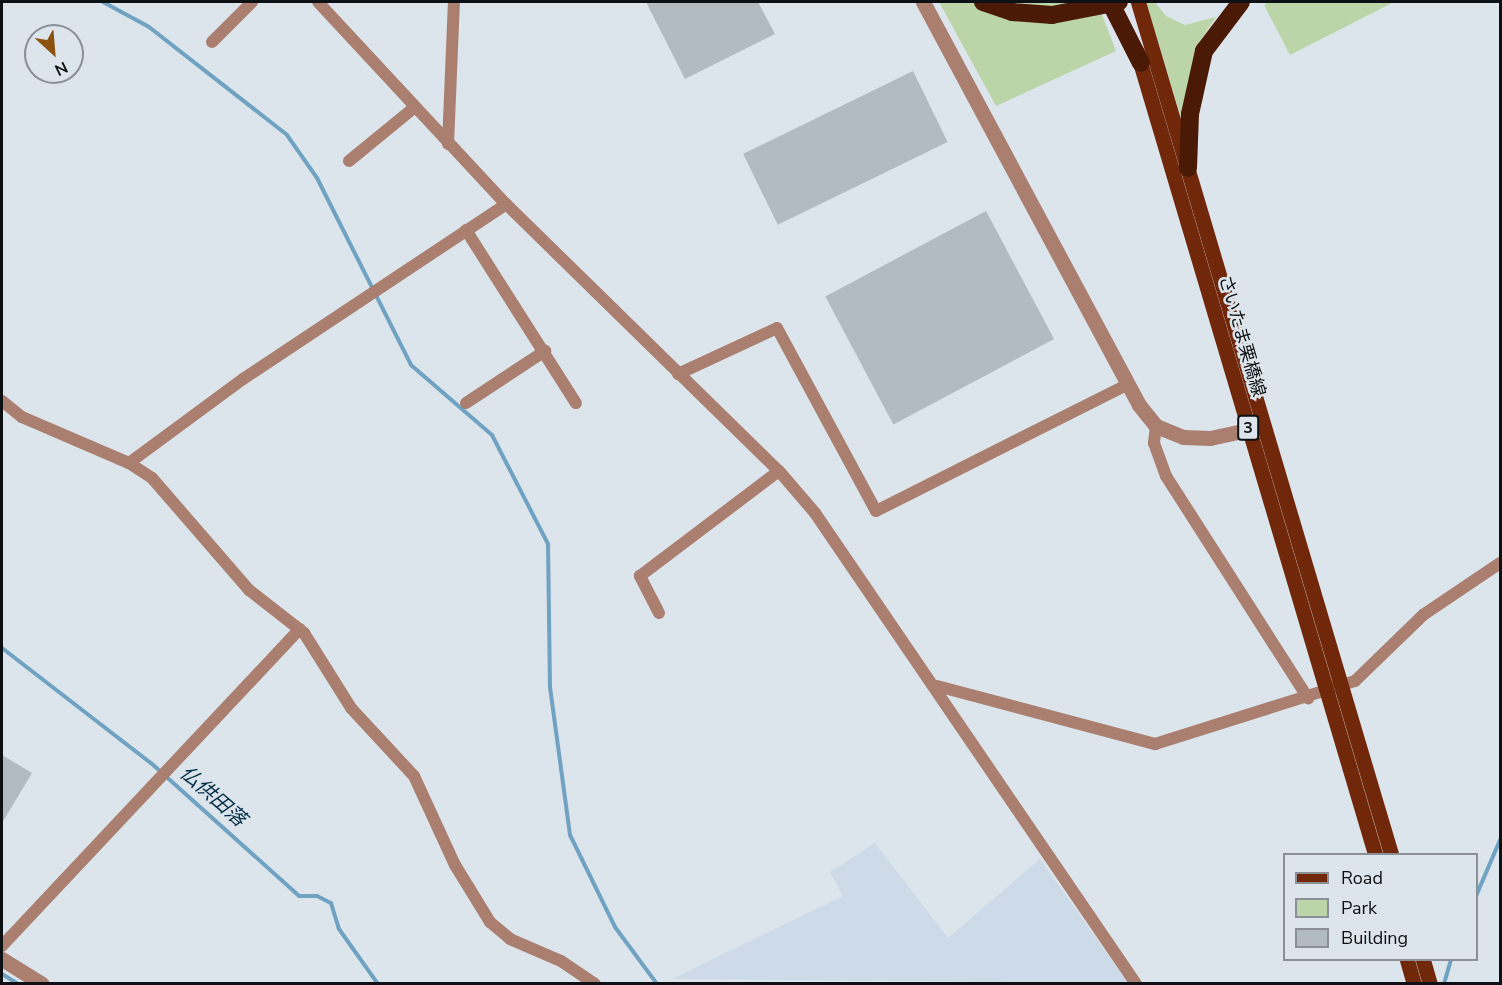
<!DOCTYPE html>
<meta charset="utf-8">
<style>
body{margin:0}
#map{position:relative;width:1502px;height:985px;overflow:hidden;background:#dce5ec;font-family:"Nunito Sans","Noto Sans JP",sans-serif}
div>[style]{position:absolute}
.built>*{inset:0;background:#ccdbe7}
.green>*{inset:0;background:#bbd5a9}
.stream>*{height:4px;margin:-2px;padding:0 2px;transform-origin:2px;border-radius:2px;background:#70a2c1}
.building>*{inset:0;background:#b2bbc2;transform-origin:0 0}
.minor>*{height:12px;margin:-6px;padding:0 6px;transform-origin:6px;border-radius:6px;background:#aa7f70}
.tertiary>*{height:15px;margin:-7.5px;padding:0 7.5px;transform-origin:7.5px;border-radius:7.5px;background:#aa7f70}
.primary>*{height:15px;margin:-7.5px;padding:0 7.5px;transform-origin:7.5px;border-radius:7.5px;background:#71280a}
.motorway>*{height:18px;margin:-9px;padding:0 9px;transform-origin:9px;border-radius:9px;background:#4a1a07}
.motorway-bridge>*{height:18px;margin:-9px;padding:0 9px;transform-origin:9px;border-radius:9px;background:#4a1a07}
span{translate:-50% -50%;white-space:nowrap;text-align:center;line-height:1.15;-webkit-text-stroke:5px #dce5ec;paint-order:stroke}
.shield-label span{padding:2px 4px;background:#dce5ec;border:2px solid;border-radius:4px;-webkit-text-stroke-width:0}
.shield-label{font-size:16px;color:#0e1113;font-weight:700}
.street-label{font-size:18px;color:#0e1113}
.water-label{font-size:20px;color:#053046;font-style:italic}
.frame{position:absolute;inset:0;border:3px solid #0e1113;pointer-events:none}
.legend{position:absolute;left:1283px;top:853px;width:195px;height:108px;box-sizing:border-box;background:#dce5ec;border:2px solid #8a9095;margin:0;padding:8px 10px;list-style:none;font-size:18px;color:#0e1113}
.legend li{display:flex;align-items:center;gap:12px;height:30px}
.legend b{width:30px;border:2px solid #8a9095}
.north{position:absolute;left:24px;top:24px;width:60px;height:60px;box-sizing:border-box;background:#dce5ec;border:2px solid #8a9095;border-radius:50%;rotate:154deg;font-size:16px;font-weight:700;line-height:24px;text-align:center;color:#0e1113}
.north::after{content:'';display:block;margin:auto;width:21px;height:27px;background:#8d5110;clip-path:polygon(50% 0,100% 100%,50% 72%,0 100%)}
</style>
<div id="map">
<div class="built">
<div style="clip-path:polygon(875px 843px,948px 938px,1040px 859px,1128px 983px,672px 979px,843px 896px,830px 872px)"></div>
</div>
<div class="green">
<div style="clip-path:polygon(939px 2px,973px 2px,1017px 19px,1020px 2px,1097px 2px,1116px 51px,996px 106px)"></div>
<div style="clip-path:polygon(1146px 2px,1155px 2px,1166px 16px,1185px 25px,1216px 17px,1196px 47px,1181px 117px)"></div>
<div style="clip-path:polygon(1268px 2px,1394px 2px,1290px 55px,1264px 5px)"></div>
</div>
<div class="stream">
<div style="left:103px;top:2px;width:52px;rotate:28.5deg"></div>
<div style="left:149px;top:27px;width:175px;rotate:38deg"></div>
<div style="left:287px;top:135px;width:52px;rotate:55.1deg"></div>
<div style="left:317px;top:178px;width:209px;rotate:63.3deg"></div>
<div style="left:411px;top:365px;width:107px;rotate:40.8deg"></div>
<div style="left:492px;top:435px;width:123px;rotate:62.8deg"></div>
<div style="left:548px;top:544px;width:143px;rotate:89.2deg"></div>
<div style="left:550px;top:687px;width:149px;rotate:82.3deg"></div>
<div style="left:570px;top:835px;width:102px;rotate:63.9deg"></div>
<div style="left:615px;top:927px;width:71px;rotate:53.6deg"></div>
<div style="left:2px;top:648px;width:188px;rotate:37.7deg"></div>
<div style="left:151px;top:763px;width:199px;rotate:41.9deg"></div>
<div style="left:299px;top:896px;width:18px"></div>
<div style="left:317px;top:896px;width:16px;rotate:27deg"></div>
<div style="left:331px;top:903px;width:27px;rotate:73deg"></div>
<div style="left:339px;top:929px;width:67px;rotate:54.7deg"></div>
<div style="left:1476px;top:896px;width:61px;rotate:-66.8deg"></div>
<div style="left:2px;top:974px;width:19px;rotate:32deg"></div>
<div style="left:1444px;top:984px;width:25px;rotate:-74deg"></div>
</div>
<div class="building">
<div style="clip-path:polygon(646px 2px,758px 2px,775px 34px,685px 79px)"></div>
<div style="left:913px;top:71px;width:79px;height:189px;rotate:64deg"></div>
<div style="left:986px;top:211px;width:145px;height:182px;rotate:62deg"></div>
<div style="clip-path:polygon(2px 755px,32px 773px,2px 823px)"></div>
</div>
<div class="minor">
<div style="left:318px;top:2px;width:276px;rotate:47.1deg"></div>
<div style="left:506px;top:204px;width:382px;rotate:44.4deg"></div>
<div style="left:779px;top:471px;width:55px;rotate:49.4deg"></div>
<div style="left:815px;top:513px;width:570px;rotate:55.72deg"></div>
<div style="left:212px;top:42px;width:57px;rotate:-45deg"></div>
<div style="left:448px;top:144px;width:142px;rotate:-87.6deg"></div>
<div style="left:349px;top:161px;width:85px;rotate:-39.3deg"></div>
<div style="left:466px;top:230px;width:205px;rotate:57.6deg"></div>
<div style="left:678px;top:374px;width:109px;rotate:-24.9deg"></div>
<div style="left:777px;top:328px;width:208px;rotate:61.6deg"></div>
<div style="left:876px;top:511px;width:281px;rotate:-26.7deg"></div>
<div style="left:2px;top:401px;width:26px;rotate:39deg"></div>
<div style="left:22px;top:417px;width:116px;rotate:23.3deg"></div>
<div style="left:129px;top:463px;width:27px;rotate:33deg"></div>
<div style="left:152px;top:478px;width:148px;rotate:49.1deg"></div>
<div style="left:249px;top:590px;width:70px;rotate:38deg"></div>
<div style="left:304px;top:633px;width:89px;rotate:57.9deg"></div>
<div style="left:351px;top:708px;width:93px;rotate:47.2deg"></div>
<div style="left:414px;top:776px;width:98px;rotate:65.3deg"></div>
<div style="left:455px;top:865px;width:67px;rotate:58.4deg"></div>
<div style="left:490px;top:922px;width:26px;rotate:40deg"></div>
<div style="left:510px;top:939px;width:56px;rotate:23.3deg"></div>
<div style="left:561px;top:961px;width:41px;rotate:34.1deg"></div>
<div style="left:466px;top:403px;width:95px;rotate:-33.4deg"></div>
<div style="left:1156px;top:426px;width:17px;rotate:97deg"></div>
<div style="left:1154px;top:443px;width:35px;rotate:70deg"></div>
<div style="left:1166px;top:476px;width:264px;rotate:57.4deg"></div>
<div style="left:129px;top:463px;width:142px;rotate:-36.4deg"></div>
<div style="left:243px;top:379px;width:316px;rotate:-33.6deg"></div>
<div style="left:659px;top:613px;width:42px;rotate:-117.2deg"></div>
<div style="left:640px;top:576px;width:174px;rotate:-37.1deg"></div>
<div style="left:937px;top:686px;width:226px;rotate:14.9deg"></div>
<div style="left:1155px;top:744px;width:210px;rotate:-17.5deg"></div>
<div style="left:1355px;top:681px;width:95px;rotate:-44.1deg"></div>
<div style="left:1423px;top:615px;width:93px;rotate:-34deg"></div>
<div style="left:2px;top:946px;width:435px;rotate:-46.8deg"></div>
</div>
<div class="tertiary">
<div style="left:923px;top:2px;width:457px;rotate:61.8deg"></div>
<div style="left:1139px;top:405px;width:27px;rotate:51deg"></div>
<div style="left:1156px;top:426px;width:29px;rotate:22deg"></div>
<div style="left:1183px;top:437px;width:27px;rotate:2deg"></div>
<div style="left:1210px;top:438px;width:52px;rotate:-12.2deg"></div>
<div style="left:2px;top:959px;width:47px;rotate:32deg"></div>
</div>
<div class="primary">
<div style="left:1138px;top:2px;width:889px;rotate:73.46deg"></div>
<div style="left:1137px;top:52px;width:837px;rotate:73.47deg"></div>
<div style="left:1407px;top:960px;width:25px;rotate:74deg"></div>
<div style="left:1423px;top:960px;width:25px;rotate:74deg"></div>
</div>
<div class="motorway">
<div style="left:983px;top:2px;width:31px;rotate:19deg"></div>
<div style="left:1110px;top:2px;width:68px;rotate:63.1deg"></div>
<div style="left:1188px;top:168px;width:54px;rotate:-87.9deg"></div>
<div style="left:1190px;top:114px;width:65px;rotate:-77.5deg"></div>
<div style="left:1204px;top:51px;width:61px;rotate:-52.9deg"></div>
</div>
<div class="motorway-bridge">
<div style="left:1012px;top:12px;width:40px;rotate:4.3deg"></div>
<div style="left:1052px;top:15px;width:68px;rotate:-11deg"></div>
</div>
<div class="shield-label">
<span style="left:1248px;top:428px">3</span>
</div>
<div class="street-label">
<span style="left:1242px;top:336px;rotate:74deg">さいたま栗橋線</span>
</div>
<div class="water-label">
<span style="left:213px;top:796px;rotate:41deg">仏供田落</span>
</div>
<div class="frame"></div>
<ul class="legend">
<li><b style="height:8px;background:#71280a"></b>Road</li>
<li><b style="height:16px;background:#bbd5a9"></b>Park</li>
<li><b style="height:16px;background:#b2bbc2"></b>Building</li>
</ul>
<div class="north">N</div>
</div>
